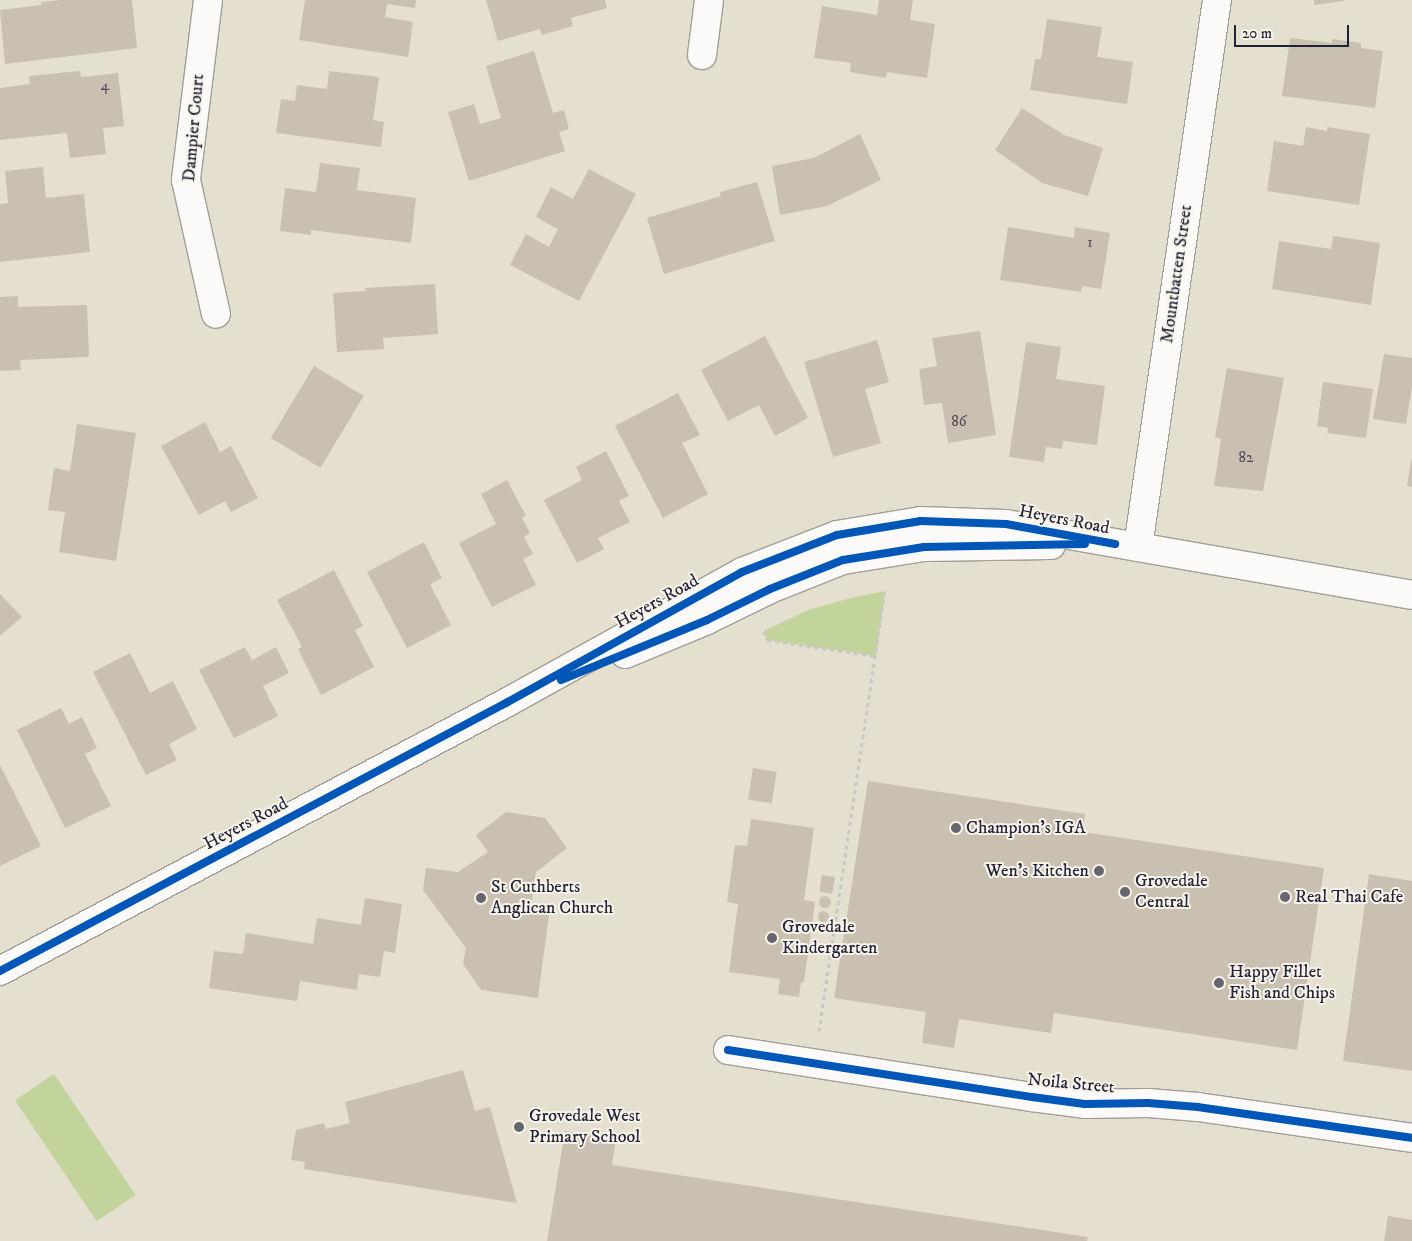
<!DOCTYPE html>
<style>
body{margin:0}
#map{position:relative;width:1412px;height:1241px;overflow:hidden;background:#e5dfcf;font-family:"IM FELL DW Pica",serif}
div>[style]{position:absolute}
.green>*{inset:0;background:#c2d39c;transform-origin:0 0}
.building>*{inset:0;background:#c9c0b2;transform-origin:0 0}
.round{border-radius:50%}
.path>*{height:3px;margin-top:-1.5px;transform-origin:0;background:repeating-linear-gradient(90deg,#c8c7c5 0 4px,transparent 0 8px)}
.roads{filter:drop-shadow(1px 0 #a19e97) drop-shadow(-1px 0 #a19e97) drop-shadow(0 1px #a19e97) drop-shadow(0 -1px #a19e97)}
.minor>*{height:28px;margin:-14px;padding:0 14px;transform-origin:14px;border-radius:14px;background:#fbfaf8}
.cycleway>*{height:8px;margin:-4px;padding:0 4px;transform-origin:4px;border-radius:4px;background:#0057b8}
.dots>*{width:14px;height:14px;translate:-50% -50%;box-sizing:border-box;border:2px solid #f7f3e8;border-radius:50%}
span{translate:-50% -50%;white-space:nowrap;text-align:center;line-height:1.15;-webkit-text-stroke:4px #f7f3e8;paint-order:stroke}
.number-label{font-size:15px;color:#4c4a59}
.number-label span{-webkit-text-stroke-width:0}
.street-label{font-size:18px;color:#22223b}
.poi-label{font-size:18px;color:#22223b}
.left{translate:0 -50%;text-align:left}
.right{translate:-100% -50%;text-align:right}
.scale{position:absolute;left:1234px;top:25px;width:115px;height:22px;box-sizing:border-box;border:2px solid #22223b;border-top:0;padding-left:6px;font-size:15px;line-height:18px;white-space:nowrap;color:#22223b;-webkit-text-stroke:4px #f7f3e8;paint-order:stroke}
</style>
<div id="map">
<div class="green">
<div style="clip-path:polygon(885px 591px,876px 656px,767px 640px,764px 631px,808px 610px,851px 598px)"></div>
<div style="left:54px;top:1074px;width:146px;height:47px;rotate:56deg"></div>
</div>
<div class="building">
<div style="clip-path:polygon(60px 0,132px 0,137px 48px,5px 64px,0 10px,41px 5px,41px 2px)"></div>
<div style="clip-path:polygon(305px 0,416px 0,415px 8px,387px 4px,385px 17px,413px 22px,408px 57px,299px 40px)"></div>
<div style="clip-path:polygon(486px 0,605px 0,607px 8px,571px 18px,573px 26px,542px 35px,540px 29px,498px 41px)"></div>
<div style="clip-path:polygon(879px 0,913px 0,910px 20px,935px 24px,927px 78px,887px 72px,886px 78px,850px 72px,851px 63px,814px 58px,822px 6px,877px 15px)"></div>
<div style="clip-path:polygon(1314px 0,1344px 0,1344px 1px,1314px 5px)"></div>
<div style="clip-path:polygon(1047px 19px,1102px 27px,1097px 57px,1133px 62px,1127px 104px,1030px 90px,1035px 59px,1041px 59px)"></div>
<div style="clip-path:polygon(1290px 38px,1332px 43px,1332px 39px,1361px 43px,1361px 48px,1383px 51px,1375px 108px,1282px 96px)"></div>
<div style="clip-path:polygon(534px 51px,553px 113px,564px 110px,569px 129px,559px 132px,565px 151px,469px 181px,448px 112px,474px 104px,480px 124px,501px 118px,486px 66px)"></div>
<div style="clip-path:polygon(80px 71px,81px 77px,118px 73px,124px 126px,103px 128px,106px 154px,70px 158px,67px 133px,0 140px,0 88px,30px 84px,29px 76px)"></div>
<div style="clip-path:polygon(329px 71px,379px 77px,373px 120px,384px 122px,381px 147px,276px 133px,281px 99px,295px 101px,297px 85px,327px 89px)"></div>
<div style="clip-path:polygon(1022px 108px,1064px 135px,1103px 148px,1088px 196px,1042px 183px,995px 150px)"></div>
<div style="clip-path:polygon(1306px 127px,1327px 131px,1327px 127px,1370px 134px,1359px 205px,1267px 191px,1274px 141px,1303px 146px)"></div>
<div style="clip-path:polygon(860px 134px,881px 180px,827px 206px,780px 215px,772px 166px,814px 158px)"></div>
<div style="clip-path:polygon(320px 163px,360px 168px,357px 190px,416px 198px,411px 243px,311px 230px,311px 235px,280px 231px,285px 188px,316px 192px)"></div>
<div style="clip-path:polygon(43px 167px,46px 198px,84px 194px,90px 252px,0 262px,0 204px,8px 203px,5px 171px)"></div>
<div style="clip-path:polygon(589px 169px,636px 194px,579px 301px,510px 265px,526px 234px,549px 247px,558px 229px,536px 217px,551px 187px,573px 199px)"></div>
<div style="clip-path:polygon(757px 182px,775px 241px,664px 274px,647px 218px,721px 196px,720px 192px)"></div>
<div style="clip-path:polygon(1008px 227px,1074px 238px,1075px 227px,1110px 233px,1101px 289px,1082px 286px,1081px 292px,1000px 280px)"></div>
<div style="clip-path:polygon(1333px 236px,1380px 243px,1371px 305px,1272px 289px,1279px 241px,1331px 249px)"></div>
<div style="clip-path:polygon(435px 284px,438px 334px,383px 338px,384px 349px,337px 352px,333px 293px,366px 291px,365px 288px)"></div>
<div style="clip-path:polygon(18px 296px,18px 307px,87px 305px,89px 355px,87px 357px,20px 360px,21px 370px,0 371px,0 297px)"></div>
<div style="clip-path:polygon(980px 331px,996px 435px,948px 443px,942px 403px,924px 405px,919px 369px,937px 366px,932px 338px)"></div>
<div style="clip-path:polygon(765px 336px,808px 418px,775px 436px,759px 405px,728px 421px,701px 370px)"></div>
<div style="clip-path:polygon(877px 340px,889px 382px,865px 389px,881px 443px,833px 457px,804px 362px)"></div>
<div style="clip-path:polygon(1026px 342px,1061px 347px,1056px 379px,1105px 386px,1097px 445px,1063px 441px,1062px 449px,1046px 447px,1044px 462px,1009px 457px)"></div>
<div style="clip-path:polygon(1384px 354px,1412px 358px,1412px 386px,1406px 424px,1373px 419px)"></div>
<div style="left:314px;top:366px;width:58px;height:84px;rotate:31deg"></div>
<div style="clip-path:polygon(1227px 368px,1284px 378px,1263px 491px,1214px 486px,1221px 439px,1215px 437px)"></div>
<div style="clip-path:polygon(1323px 382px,1373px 389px,1366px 438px,1327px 433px,1328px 428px,1317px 426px)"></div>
<div style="clip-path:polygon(678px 393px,700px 435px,682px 443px,708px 494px,663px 518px,615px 426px)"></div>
<div style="clip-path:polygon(205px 422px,220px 452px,231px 446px,258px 498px,231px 512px,225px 501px,199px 515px,161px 446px)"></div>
<div style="clip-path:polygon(77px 424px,136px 433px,116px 561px,59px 552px,65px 512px,48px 510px,54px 468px,70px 471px)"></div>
<div style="clip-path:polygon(606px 451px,629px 496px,619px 501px,630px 522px,598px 538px,604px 549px,577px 563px,544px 500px,582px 480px,576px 467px)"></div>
<div style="clip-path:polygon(1411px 460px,1412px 460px,1412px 487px,1407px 486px)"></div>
<div style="clip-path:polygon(507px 480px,526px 516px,522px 518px,530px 533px,524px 537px,533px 554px,523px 559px,536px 585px,492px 607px,459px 543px,496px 524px,481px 494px)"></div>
<div style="clip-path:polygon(424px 542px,442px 578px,430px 584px,451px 625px,407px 648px,367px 572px)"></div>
<div style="clip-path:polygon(334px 570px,363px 626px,355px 630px,374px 667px,321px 695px,298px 649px,302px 647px,277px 600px)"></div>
<div style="clip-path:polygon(0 594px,22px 617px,0 636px)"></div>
<div style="clip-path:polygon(245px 647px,252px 660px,276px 647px,289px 673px,263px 686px,278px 716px,234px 738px,199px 670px)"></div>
<div style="clip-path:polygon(130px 653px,150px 693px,173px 681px,197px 729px,169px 744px,177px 760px,146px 775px,93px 672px)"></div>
<div style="clip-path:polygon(61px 708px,69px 724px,82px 717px,97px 748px,85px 754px,111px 806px,65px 828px,17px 730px)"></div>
<div style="clip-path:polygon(0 765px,41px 846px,0 866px)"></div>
<div style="left:753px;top:768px;width:24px;height:32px;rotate:9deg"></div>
<div style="clip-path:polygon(868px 781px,1085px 814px,1083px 832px,1324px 868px,1297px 1050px,1054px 1013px,1051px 1033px,959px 1019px,954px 1048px,922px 1043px,926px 1012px,834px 998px)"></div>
<div style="clip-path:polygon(506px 812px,545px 818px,567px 848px,536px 872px,531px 906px,550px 907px,538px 998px,481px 990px,463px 964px,466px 948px,423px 890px,426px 868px,458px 872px,488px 852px,476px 835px)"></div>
<div style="clip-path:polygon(751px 819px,814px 828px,804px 900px,815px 902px,804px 982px,801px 982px,799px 997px,778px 994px,780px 979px,729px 972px,738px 904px,727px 902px,735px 845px,747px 846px)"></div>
<div style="clip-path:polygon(1369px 874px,1412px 881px,1412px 1071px,1343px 1061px)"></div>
<div style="left:822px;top:875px;width:13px;height:17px;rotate:9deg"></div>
<div class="round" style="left:819px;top:896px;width:12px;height:12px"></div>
<div style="clip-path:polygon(365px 898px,402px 904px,395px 953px,384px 951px,380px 977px,359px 974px,357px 990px,300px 981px,297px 1001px,209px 988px,214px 951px,243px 954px,246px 933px,313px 944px,317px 918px,361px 925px)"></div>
<div class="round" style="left:817.5px;top:910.5px;width:11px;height:11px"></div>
<div style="clip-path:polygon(463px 1070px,475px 1111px,490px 1107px,517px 1203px,304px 1169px,305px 1162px,291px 1160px,296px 1130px,324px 1123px,326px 1129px,350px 1123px,345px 1102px)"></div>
<div style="clip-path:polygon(565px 1131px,616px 1139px,612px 1165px,1088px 1237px,1087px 1241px,547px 1241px)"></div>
<div style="clip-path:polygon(1388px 1216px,1412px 1220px,1412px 1241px,1384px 1241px)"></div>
</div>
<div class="path">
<div style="left:764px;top:631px;width:9px;rotate:72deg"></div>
<div style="left:767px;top:640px;width:110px;rotate:8.4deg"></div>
<div style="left:819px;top:1031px;width:445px;rotate:-81.5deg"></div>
</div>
<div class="roads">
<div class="minor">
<div style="left:208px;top:0;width:181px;rotate:97deg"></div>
<div style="left:186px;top:180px;width:137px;rotate:77.4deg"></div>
<div style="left:702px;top:55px;width:55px;rotate:-82.7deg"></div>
<div style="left:1138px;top:547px;width:553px;rotate:-81.78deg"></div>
<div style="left:625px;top:654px;width:89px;rotate:-22.5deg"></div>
<div style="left:707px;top:620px;width:70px;rotate:-26.2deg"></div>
<div style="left:770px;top:589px;width:79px;rotate:-21.7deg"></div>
<div style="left:843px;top:560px;width:82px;rotate:-9.1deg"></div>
<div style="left:924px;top:547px;width:127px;rotate:-0.9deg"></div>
<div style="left:0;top:971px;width:573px;rotate:-27.91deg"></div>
<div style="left:506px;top:703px;width:270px;rotate:-29deg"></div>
<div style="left:742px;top:572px;width:102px;rotate:-21.3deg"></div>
<div style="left:837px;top:535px;width:85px;rotate:-9.5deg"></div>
<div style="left:921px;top:521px;width:85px;rotate:2deg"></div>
<div style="left:1006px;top:524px;width:412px;rotate:9.9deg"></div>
<div style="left:728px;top:1050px;width:308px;rotate:8.8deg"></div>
<div style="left:1032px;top:1097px;width:53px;rotate:7.5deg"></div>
<div style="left:1085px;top:1104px;width:63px;rotate:-0.9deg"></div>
<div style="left:1148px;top:1103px;width:50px;rotate:4.6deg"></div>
<div style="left:1198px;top:1107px;width:216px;rotate:8.2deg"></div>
</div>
</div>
<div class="cycleway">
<div style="left:561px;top:680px;width:158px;rotate:-22.3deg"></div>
<div style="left:707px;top:620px;width:70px;rotate:-26.2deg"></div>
<div style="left:770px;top:589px;width:79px;rotate:-21.7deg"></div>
<div style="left:843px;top:560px;width:82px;rotate:-9.1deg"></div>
<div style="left:924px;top:547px;width:161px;rotate:-1.1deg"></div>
<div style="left:0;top:971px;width:573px;rotate:-27.91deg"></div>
<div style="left:506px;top:703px;width:270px;rotate:-29deg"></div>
<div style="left:742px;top:572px;width:102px;rotate:-21.3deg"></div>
<div style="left:837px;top:535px;width:85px;rotate:-9.5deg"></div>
<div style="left:921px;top:521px;width:85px;rotate:2deg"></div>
<div style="left:1006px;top:524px;width:111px;rotate:10.4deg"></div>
<div style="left:728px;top:1050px;width:308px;rotate:8.8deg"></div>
<div style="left:1032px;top:1097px;width:53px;rotate:7.5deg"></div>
<div style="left:1085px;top:1104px;width:63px;rotate:-0.9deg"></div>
<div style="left:1148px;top:1103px;width:50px;rotate:4.6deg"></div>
<div style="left:1198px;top:1107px;width:216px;rotate:8.2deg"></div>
</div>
<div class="dots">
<div style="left:956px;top:828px;background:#66646f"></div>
<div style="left:1099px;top:871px;background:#66646f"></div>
<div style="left:1125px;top:892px;background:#66646f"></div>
<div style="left:1285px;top:897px;background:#66646f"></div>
<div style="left:481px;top:898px;background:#66646f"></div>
<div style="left:772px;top:938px;background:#66646f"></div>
<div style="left:1219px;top:983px;background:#66646f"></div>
<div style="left:519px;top:1127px;background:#66646f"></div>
</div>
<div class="number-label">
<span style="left:105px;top:86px">4</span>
<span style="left:1090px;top:243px">1</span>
<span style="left:959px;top:422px">86</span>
<span style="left:1246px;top:458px">82</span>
</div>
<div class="street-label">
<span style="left:194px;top:128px;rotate:-85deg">Dampier Court</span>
<span style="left:1177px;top:274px;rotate:-82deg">Mountbatten Street</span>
<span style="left:1064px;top:520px;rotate:11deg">Heyers Road</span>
<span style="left:657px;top:602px;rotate:-29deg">Heyers Road</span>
<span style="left:246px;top:824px;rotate:-28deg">Heyers Road</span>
<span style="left:1071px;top:1084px;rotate:5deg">Noila Street</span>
</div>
<div class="poi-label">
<span class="left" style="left:966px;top:828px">Champion's IGA</span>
<span class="right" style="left:1089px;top:871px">Wen's Kitchen</span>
<span class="left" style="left:1135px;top:892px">Grovedale<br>Central</span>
<span class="left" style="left:491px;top:898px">St Cuthberts<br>Anglican Church</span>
<span class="left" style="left:1295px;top:897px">Real Thai Cafe</span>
<span class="left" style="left:782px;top:938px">Grovedale<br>Kindergarten</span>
<span class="left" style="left:1229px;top:983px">Happy Fillet<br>Fish and Chips</span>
<span class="left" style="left:529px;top:1127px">Grovedale West<br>Primary School</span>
</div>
<div class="scale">20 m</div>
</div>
